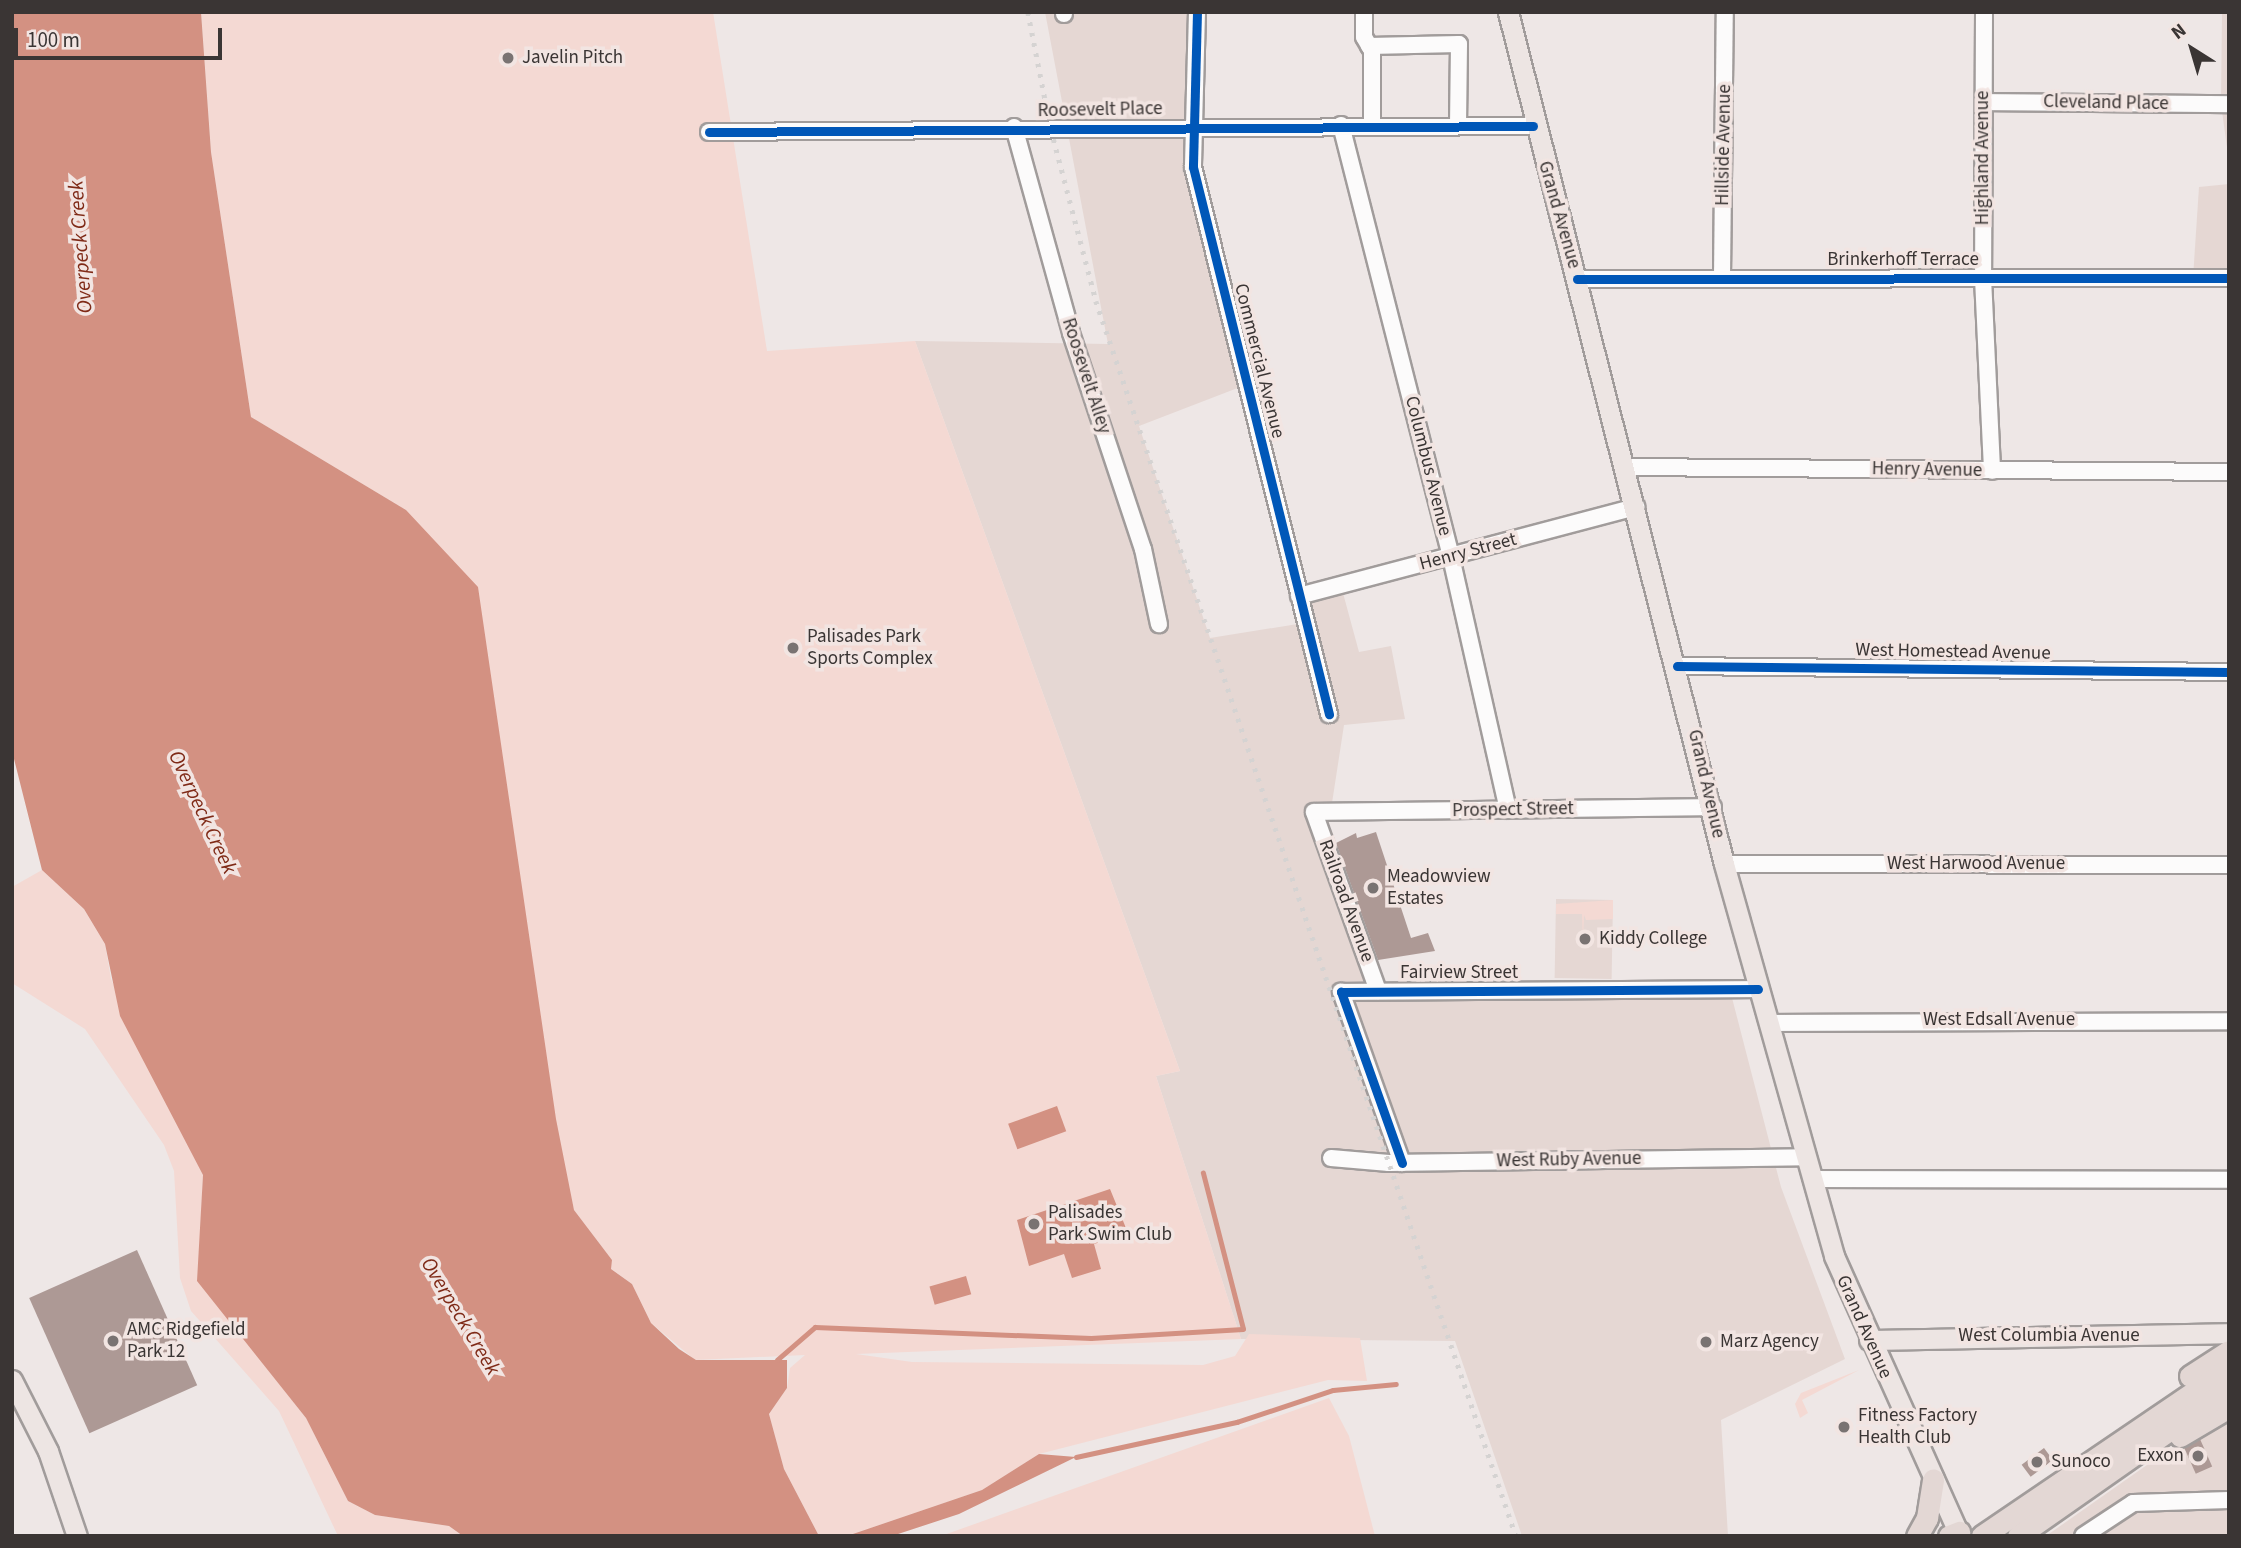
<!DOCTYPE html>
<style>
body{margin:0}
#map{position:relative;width:2241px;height:1548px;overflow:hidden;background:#eee7e6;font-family:"Source Sans 3",sans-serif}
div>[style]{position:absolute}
.built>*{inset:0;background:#e5d7d3;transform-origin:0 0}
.green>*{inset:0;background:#f4d9d3}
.water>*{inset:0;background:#d39182;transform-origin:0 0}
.stream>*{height:4.5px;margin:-2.25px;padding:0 2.25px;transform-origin:2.25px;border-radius:2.25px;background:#d39182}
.building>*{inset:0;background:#ad9995;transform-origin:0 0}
.roads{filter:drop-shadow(2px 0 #a19c9b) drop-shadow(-2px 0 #a19c9b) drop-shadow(0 2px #a19c9b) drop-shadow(0 -2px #a19c9b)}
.minor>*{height:16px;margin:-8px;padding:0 8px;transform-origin:8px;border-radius:8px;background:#fcfbfb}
.major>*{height:19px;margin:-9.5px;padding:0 9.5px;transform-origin:9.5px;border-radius:9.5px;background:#ede5e3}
.highway>*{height:21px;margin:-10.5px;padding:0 10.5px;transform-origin:10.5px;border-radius:10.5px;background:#e3d7d4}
.rail>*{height:4.5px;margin-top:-2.25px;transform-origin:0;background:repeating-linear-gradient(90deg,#d5d3d2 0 3.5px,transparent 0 10.5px)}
.cycleway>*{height:9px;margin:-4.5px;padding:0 4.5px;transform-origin:4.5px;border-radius:4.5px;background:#0057b8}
.dots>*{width:19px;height:19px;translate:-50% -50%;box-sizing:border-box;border:4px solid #f2e5e2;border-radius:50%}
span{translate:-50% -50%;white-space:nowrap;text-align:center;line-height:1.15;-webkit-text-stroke:7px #f2e5e2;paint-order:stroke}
.poi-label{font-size:19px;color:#3a3534}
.left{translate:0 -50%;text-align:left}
.right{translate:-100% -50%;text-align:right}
.street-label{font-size:19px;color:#3a3534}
.water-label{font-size:21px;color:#7f2a17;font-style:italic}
.frame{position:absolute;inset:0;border:14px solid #3a3534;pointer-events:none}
.north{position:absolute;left:2157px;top:14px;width:70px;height:70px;-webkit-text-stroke:5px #f2e5e2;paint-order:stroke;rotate:323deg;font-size:19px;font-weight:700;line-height:28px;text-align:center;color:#3a3534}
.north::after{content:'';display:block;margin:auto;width:24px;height:32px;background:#3a3534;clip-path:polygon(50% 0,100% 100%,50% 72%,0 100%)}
.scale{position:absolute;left:14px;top:28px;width:208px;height:32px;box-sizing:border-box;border:4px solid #3a3534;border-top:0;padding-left:9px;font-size:21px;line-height:24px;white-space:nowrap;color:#3a3534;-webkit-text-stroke:5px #f2e5e2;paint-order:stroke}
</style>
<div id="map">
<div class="built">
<div style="clip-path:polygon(1045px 12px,1195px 12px,1193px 167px,1248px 384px,1139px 426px,1210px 638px,1310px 622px,1303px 592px,1340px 582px,1359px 652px,1391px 646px,1405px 719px,1344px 725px,1328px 829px,1385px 991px,1731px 994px,1781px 1187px,1845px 1359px,1721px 1420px,1728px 1536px,1522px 1536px,1455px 1341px,1241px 1339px,1156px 1076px,1180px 1071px,915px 341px,1108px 344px)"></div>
<div style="clip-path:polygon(2222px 12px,2229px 12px,2229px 162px,2221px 104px)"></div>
<div style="clip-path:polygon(2229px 184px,2229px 278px,2193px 278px,2199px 187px)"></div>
<div style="left:1613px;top:900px;width:79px;height:57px;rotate:91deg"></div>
<div style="clip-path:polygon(2229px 1415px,2229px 1536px,2046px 1536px,2164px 1453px)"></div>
</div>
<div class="green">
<div style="clip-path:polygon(201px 12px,713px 12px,767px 351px,915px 341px,1180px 1071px,1156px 1076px,1241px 1339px,856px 1354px,912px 1362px,1203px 1365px,1235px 1356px,1249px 1334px,1360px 1338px,1367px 1381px,1328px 1380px,1039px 1454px,982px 1490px,847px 1536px,819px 1536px,784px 1469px,769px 1414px,787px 1388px,790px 1368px,805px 1355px,695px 1360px,651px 1323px,632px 1284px,610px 1268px,612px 1260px,574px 1210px,406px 510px,251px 417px,211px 152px)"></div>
<div style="clip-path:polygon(42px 870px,84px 909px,105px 944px,111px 979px,203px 1175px,198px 1281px,306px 1418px,348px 1501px,375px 1515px,449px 1526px,463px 1536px,338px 1536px,279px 1411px,191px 1311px,180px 1278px,174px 1171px,164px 1145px,85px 1029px,12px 983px,12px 887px)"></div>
<div style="clip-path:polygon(1613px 900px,1613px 919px,1586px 920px,1584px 915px,1583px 941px,1582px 914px,1556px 914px,1556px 904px)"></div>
<div style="clip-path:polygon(1859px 1370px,1802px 1400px,1808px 1413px,1800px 1418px,1795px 1404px,1801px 1393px)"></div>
<div style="clip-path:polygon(1329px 1398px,1349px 1436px,1375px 1536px,941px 1536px)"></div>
</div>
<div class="water">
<div style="clip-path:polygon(12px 12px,201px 12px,211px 152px,251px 417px,406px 510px,478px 587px,556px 1119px,574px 1210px,612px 1260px,611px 1269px,632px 1284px,651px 1323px,679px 1349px,696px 1360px,787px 1360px,787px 1388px,769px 1414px,784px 1469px,819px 1536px,463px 1536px,449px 1526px,375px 1515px,348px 1501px,306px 1418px,197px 1281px,203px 1175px,120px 1016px,105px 944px,84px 909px,42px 870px,12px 751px)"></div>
<div style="left:1057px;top:1106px;width:27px;height:52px;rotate:70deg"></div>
<div style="clip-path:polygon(1110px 1189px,1128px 1233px,1094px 1244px,1101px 1269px,1072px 1278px,1064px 1254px,1029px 1266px,1017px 1220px)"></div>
<div style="left:966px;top:1276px;width:19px;height:38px;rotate:74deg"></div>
<div style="clip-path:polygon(1039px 1454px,1076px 1457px,959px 1514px,892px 1536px,847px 1536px,982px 1490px)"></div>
</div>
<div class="stream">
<div style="left:777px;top:1360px;width:50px;rotate:-41deg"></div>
<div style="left:815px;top:1327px;width:276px;rotate:2.3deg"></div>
<div style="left:1091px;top:1338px;width:152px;rotate:-3.4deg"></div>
<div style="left:1243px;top:1329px;width:161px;rotate:-104.4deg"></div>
<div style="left:1076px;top:1457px;width:165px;rotate:-12.3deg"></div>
<div style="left:1237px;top:1422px;width:101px;rotate:-18.4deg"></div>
<div style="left:1333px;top:1390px;width:63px;rotate:-5.4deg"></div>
</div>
<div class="building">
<div style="clip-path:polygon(1376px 832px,1411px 938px,1428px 933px,1435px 951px,1378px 960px,1336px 843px,1356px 833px,1357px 838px)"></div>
<div style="left:137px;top:1250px;width:148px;height:118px;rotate:66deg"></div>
<div style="left:2200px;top:1439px;width:30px;height:18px;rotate:66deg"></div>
<div style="left:2044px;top:1448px;width:15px;height:28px;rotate:53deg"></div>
</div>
<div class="roads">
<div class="minor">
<div style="left:1064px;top:12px;width:2px;rotate:90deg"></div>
<div style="left:1197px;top:12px;width:155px;rotate:91.5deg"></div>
<div style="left:1193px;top:167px;width:564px;rotate:76.04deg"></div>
<div style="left:1364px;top:12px;width:25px;rotate:90deg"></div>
<div style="left:1364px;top:37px;width:16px;rotate:60deg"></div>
<div style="left:1372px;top:51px;width:73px;rotate:90deg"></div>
<div style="left:1984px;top:12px;width:266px;rotate:90.2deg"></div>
<div style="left:1983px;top:278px;width:193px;rotate:87.3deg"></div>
<div style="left:1369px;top:46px;width:90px;rotate:-1.3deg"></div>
<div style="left:1459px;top:44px;width:81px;rotate:90.7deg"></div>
<div style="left:1984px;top:102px;width:245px;rotate:0.5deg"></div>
<div style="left:1341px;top:125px;width:446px;rotate:75.7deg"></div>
<div style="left:1451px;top:557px;width:259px;rotate:77.3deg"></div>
<div style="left:1014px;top:127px;width:214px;rotate:74.5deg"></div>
<div style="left:1071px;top:333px;width:228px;rotate:71.6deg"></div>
<div style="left:1143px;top:549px;width:77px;rotate:78deg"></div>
<div style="left:709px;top:132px;width:824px;rotate:-0.42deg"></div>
<div style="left:1722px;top:277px;width:265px;rotate:-89.4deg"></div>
<div style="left:1577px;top:279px;width:652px;rotate:-0.09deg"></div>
<div style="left:1625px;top:467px;width:604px;rotate:0.47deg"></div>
<div style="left:1299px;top:596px;width:349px;rotate:-14.8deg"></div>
<div style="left:1677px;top:666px;width:552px;rotate:0.62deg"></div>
<div style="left:1724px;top:864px;width:505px;rotate:0.11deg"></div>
<div style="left:1378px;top:991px;width:190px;rotate:-109.7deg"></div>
<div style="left:1314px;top:812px;width:399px;rotate:-0.7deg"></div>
<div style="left:1770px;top:1023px;width:459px;rotate:-0.2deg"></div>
<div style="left:1331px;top:1158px;width:58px;rotate:4.9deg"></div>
<div style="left:1389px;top:1163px;width:417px;rotate:-0.8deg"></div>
<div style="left:1402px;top:1163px;width:182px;rotate:-109.6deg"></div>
<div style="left:1341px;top:992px;width:417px;rotate:-0.4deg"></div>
<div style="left:1812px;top:1179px;width:417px;rotate:0.1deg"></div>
<div style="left:2083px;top:1536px;width:60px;rotate:-33.4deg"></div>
<div style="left:2133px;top:1503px;width:96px;rotate:-1.8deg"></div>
</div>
<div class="major">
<div style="left:1508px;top:12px;width:879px;rotate:75.77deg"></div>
<div style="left:1724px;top:864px;width:407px;rotate:74.3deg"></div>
<div style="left:1834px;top:1256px;width:307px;rotate:65.8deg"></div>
<div style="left:1869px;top:1340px;width:360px;rotate:-1.1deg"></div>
<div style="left:12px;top:1380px;width:80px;rotate:63.1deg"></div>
<div style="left:48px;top:1451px;width:90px;rotate:71.2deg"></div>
</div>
<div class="highway">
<div style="left:2190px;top:1376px;width:46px;rotate:-32.7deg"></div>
<div style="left:2180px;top:1436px;width:57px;rotate:-30.6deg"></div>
<div style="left:1917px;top:1536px;width:21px;rotate:-61deg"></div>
<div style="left:1927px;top:1518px;width:39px;rotate:-81deg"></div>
<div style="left:1949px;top:1536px;width:11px;rotate:-22deg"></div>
<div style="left:1982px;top:1536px;width:299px;rotate:-34.2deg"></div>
<div style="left:2018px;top:1536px;width:258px;rotate:-35deg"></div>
</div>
</div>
<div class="rail">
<div style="left:1028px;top:12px;width:119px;rotate:78.9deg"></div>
<div style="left:1051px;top:129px;width:178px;rotate:75.3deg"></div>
<div style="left:1096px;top:301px;width:1304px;rotate:71.22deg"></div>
</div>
<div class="cycleway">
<div style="left:1197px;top:12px;width:155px;rotate:91.5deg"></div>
<div style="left:1193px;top:167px;width:564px;rotate:76.04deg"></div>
<div style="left:709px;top:132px;width:824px;rotate:-0.42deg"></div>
<div style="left:1577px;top:279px;width:652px;rotate:-0.09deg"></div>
<div style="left:1677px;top:666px;width:552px;rotate:0.62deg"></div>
<div style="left:1402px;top:1163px;width:182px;rotate:-109.6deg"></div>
<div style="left:1341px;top:992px;width:417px;rotate:-0.4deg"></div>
</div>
<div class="dots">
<div style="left:508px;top:58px;background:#797372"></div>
<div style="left:793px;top:648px;background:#797372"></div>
<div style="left:1373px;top:888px;background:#797372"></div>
<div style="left:1585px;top:939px;background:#797372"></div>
<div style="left:1034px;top:1224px;background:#797372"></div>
<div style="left:113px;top:1341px;background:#797372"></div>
<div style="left:1706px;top:1342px;background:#797372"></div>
<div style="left:1844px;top:1427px;background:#797372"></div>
<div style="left:2198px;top:1456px;background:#797372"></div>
<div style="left:2037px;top:1462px;background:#797372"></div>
</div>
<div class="poi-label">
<span class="left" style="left:522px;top:58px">Javelin Pitch</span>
<span class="left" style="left:807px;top:648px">Palisades Park<br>Sports Complex</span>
<span class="left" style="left:1387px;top:888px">Meadowview<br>Estates</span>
<span class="left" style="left:1599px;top:939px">Kiddy College</span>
<span class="left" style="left:1048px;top:1224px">Palisades<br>Park Swim Club</span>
<span class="left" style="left:127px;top:1341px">AMC Ridgefield<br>Park 12</span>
<span class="left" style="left:1720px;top:1342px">Marz Agency</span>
<span class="left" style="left:1858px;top:1427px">Fitness Factory<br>Health Club</span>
<span class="right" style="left:2184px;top:1456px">Exxon</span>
<span class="left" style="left:2051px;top:1462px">Sunoco</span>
</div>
<div class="street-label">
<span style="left:2106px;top:103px;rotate:1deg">Cleveland Place</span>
<span style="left:1100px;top:110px;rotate:-1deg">Roosevelt Place</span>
<span style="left:1724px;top:145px;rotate:-89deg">Hillside Avenue</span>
<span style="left:1983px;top:158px;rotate:-90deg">Highland Avenue</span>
<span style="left:1559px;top:215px;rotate:74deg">Grand Avenue</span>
<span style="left:1903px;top:260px">Brinkerhoff Terrace</span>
<span style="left:1259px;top:361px;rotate:76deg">Commercial Avenue</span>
<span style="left:1086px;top:376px;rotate:72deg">Roosevelt Alley</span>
<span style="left:1428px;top:466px;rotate:76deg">Columbus Avenue</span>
<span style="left:1927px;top:470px;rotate:1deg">Henry Avenue</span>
<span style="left:1468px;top:552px;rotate:-15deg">Henry Street</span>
<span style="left:1953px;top:652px;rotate:1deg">West Homestead Avenue</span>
<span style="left:1706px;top:784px;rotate:77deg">Grand Avenue</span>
<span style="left:1513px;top:810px;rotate:-1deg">Prospect Street</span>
<span style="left:1976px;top:864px">West Harwood Avenue</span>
<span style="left:1346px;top:901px;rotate:70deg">Railroad Avenue</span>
<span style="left:1459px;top:973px">Fairview Street</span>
<span style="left:1999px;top:1020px">West Edsall Avenue</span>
<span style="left:1569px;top:1160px;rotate:-1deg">West Ruby Avenue</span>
<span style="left:1864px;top:1327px;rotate:66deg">Grand Avenue</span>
<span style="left:2049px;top:1336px">West Columbia Avenue</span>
</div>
<div class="water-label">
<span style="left:80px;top:247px;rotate:-94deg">Overpeck Creek</span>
<span style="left:203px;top:812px;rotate:65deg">Overpeck Creek</span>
<span style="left:461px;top:1316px;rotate:59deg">Overpeck Creek</span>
</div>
<div class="frame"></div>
<div class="north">N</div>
<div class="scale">100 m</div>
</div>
